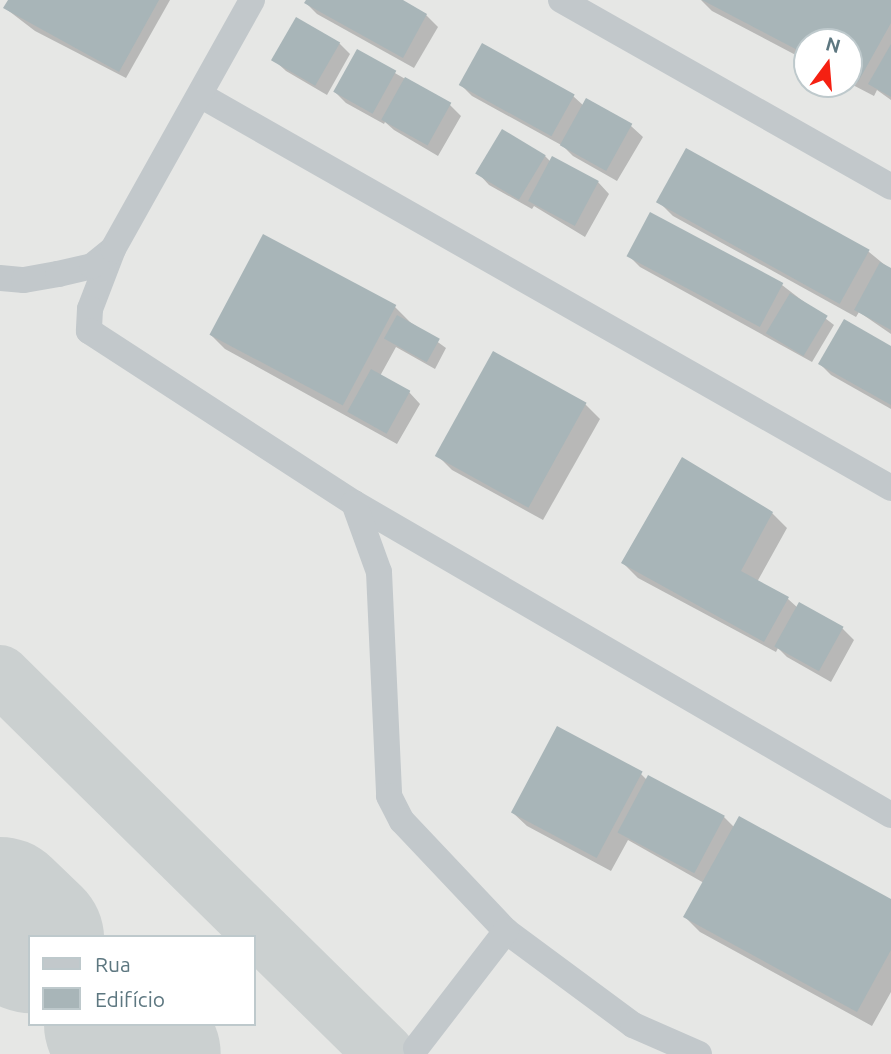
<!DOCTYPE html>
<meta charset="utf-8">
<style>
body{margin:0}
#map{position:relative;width:891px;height:1054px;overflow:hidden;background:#f6f5f1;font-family:Ubuntu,sans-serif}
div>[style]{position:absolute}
.built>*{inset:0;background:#e6e7e5}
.shadow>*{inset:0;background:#0003}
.taxiway>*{height:60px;margin:-30px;padding:0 30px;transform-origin:30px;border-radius:30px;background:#cbd0d0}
.runway>*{height:147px;margin:-73.5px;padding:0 73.5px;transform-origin:73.5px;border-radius:73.5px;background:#cbd0d0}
.building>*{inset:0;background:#a8b5b8;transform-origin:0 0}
.minor>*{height:26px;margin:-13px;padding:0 13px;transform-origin:13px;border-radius:13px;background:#c2c8cb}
span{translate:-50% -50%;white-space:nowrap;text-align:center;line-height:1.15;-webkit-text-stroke:7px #fff;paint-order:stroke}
.legend{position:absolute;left:28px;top:935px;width:228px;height:91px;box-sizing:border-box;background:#fff;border:2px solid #bec9cc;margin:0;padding:9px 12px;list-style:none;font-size:21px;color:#5d7780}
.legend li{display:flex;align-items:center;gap:14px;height:35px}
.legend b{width:35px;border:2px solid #bec9cc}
.north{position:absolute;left:793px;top:28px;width:70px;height:70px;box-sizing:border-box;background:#fff;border:2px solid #bec9cc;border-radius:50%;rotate:16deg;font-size:19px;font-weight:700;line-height:28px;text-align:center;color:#5d7780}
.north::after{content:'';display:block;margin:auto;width:24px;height:32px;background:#f52012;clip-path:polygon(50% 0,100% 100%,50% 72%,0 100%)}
</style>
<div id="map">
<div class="built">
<div style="clip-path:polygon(evenodd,0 0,891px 0,891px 1054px,0 1054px,0 0,807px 42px,849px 42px,849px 84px,807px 84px,807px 42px,0 0,30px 937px,254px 937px,254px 1024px,30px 1024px,30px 937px)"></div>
</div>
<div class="shadow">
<div style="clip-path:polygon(10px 0,170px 0,126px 78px,35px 31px,5px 8px)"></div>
<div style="clip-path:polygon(308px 0,399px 0,426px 15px,438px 27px,414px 68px,317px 14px,306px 3px)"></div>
<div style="clip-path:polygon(701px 0,891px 0,891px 100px,877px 90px,874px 96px,849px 83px,849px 42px,807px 42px,807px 61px,712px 11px)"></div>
<div style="clip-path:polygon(339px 43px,350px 54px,327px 95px,286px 71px,274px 60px)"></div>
<div style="clip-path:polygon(357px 51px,450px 105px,461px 116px,438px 156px,394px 130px,385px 122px,384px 124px,346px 103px,335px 92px)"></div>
<div style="clip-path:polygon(461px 85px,573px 96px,584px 106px,587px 100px,631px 126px,643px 137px,617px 181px,573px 156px,563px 146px,472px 96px)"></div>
<div style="clip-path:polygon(687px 151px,869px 252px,891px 270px,891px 334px,859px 312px,856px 317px,673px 216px,658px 201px)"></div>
<div style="clip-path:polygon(545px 156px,551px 162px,598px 182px,609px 194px,585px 237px,534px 206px,532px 209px,489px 185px,478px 173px)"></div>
<div style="clip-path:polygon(629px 256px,782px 285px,834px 325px,812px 362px,640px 267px)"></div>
<div style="clip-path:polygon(395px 307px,410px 322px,446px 348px,435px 369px,396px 347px,380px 376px,409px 392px,420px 404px,397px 444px,225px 349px,210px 334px)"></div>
<div style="clip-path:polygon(891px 348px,891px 409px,831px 375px,820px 364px)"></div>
<div style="clip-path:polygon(585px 404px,600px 419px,543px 520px,452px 470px,437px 455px)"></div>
<div style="clip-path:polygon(772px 513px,787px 528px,757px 582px,788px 599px,798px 608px,800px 605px,843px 629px,854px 640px,831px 682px,787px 657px,778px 648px,776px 652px,638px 578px,623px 563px)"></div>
<div style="clip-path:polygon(641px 774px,647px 780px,649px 777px,724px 817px,735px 828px,891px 901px,891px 992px,872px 1026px,700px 932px,685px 917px,704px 883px,628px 840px,611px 871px,527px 826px,512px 812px)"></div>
</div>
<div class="taxiway">
<div style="left:0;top:675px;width:540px;rotate:44.55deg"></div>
</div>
<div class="runway">
<div style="left:0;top:910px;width:42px;rotate:44deg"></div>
<div style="left:117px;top:1024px;width:42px;rotate:45deg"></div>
</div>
<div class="building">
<div style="clip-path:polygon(8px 0,159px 0,119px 72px,3px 8px)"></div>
<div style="clip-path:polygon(306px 0,403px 0,427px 14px,403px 58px,304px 3px)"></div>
<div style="clip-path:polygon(702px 0,891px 0,891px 23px,858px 82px,849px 77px,849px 42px,807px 42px,807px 55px)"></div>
<div style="left:296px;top:17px;width:51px;height:50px;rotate:30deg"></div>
<div style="left:482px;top:43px;width:106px;height:48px;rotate:29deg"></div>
<div style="clip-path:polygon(891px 44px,891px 97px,868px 84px)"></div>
<div style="left:357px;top:49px;width:45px;height:49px;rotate:29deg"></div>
<div style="left:405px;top:77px;width:53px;height:49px;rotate:29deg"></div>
<div style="left:586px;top:98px;width:53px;height:54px;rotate:29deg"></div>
<div style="left:502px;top:129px;width:51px;height:52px;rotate:31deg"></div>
<div style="left:686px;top:148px;width:210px;height:62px;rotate:29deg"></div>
<div style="left:552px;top:156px;width:53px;height:51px;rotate:28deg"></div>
<div style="left:650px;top:212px;width:151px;height:50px;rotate:28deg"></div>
<div style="left:263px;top:234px;width:151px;height:114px;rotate:28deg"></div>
<div style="clip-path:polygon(880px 262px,891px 268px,891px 330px,854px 310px)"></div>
<div style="left:790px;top:293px;width:44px;height:47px;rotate:31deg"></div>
<div style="left:397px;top:315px;width:49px;height:27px;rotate:29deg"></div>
<div style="clip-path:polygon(844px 319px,891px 346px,891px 405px,818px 364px)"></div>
<div style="left:493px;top:351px;width:107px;height:120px;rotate:29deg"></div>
<div style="left:371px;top:369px;width:45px;height:49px;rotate:29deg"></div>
<div style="clip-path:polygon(682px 457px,773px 512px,741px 571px,789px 597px,764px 642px,621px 563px)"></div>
<div style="left:799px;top:602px;width:51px;height:51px;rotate:29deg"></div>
<div style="left:557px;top:726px;width:97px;height:98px;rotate:28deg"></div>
<div style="left:648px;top:775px;width:87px;height:65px;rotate:28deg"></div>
<div style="clip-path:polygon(739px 816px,891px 899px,891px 950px,857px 1012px,683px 917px)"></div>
</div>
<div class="minor">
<div style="left:561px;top:0;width:379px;rotate:29.5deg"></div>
<div style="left:200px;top:95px;width:795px;rotate:29.63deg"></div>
<div style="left:113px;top:249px;width:64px;rotate:111deg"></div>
<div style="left:90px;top:309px;width:22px;rotate:93deg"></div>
<div style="left:89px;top:331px;width:316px;rotate:33deg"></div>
<div style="left:354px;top:503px;width:621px;rotate:30.16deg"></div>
<div style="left:0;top:278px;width:24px;rotate:5deg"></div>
<div style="left:24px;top:280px;width:35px;rotate:-10deg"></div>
<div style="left:58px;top:274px;width:35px;rotate:-13deg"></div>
<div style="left:92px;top:266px;width:27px;rotate:-39deg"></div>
<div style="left:113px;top:249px;width:285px;rotate:-60.8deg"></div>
<div style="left:354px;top:503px;width:73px;rotate:70.1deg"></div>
<div style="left:379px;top:572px;width:224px;rotate:87.4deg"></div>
<div style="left:389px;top:796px;width:28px;rotate:63deg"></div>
<div style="left:402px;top:821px;width:151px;rotate:46.6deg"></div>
<div style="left:506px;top:931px;width:158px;rotate:36.5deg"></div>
<div style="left:633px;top:1025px;width:72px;rotate:23.7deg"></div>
<div style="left:416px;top:1048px;width:148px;rotate:-52.4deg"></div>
</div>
<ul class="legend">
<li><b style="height:9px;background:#c2c8cb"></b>Rua</li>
<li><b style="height:19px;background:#a8b5b8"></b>Edifício</li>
</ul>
<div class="north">N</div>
</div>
